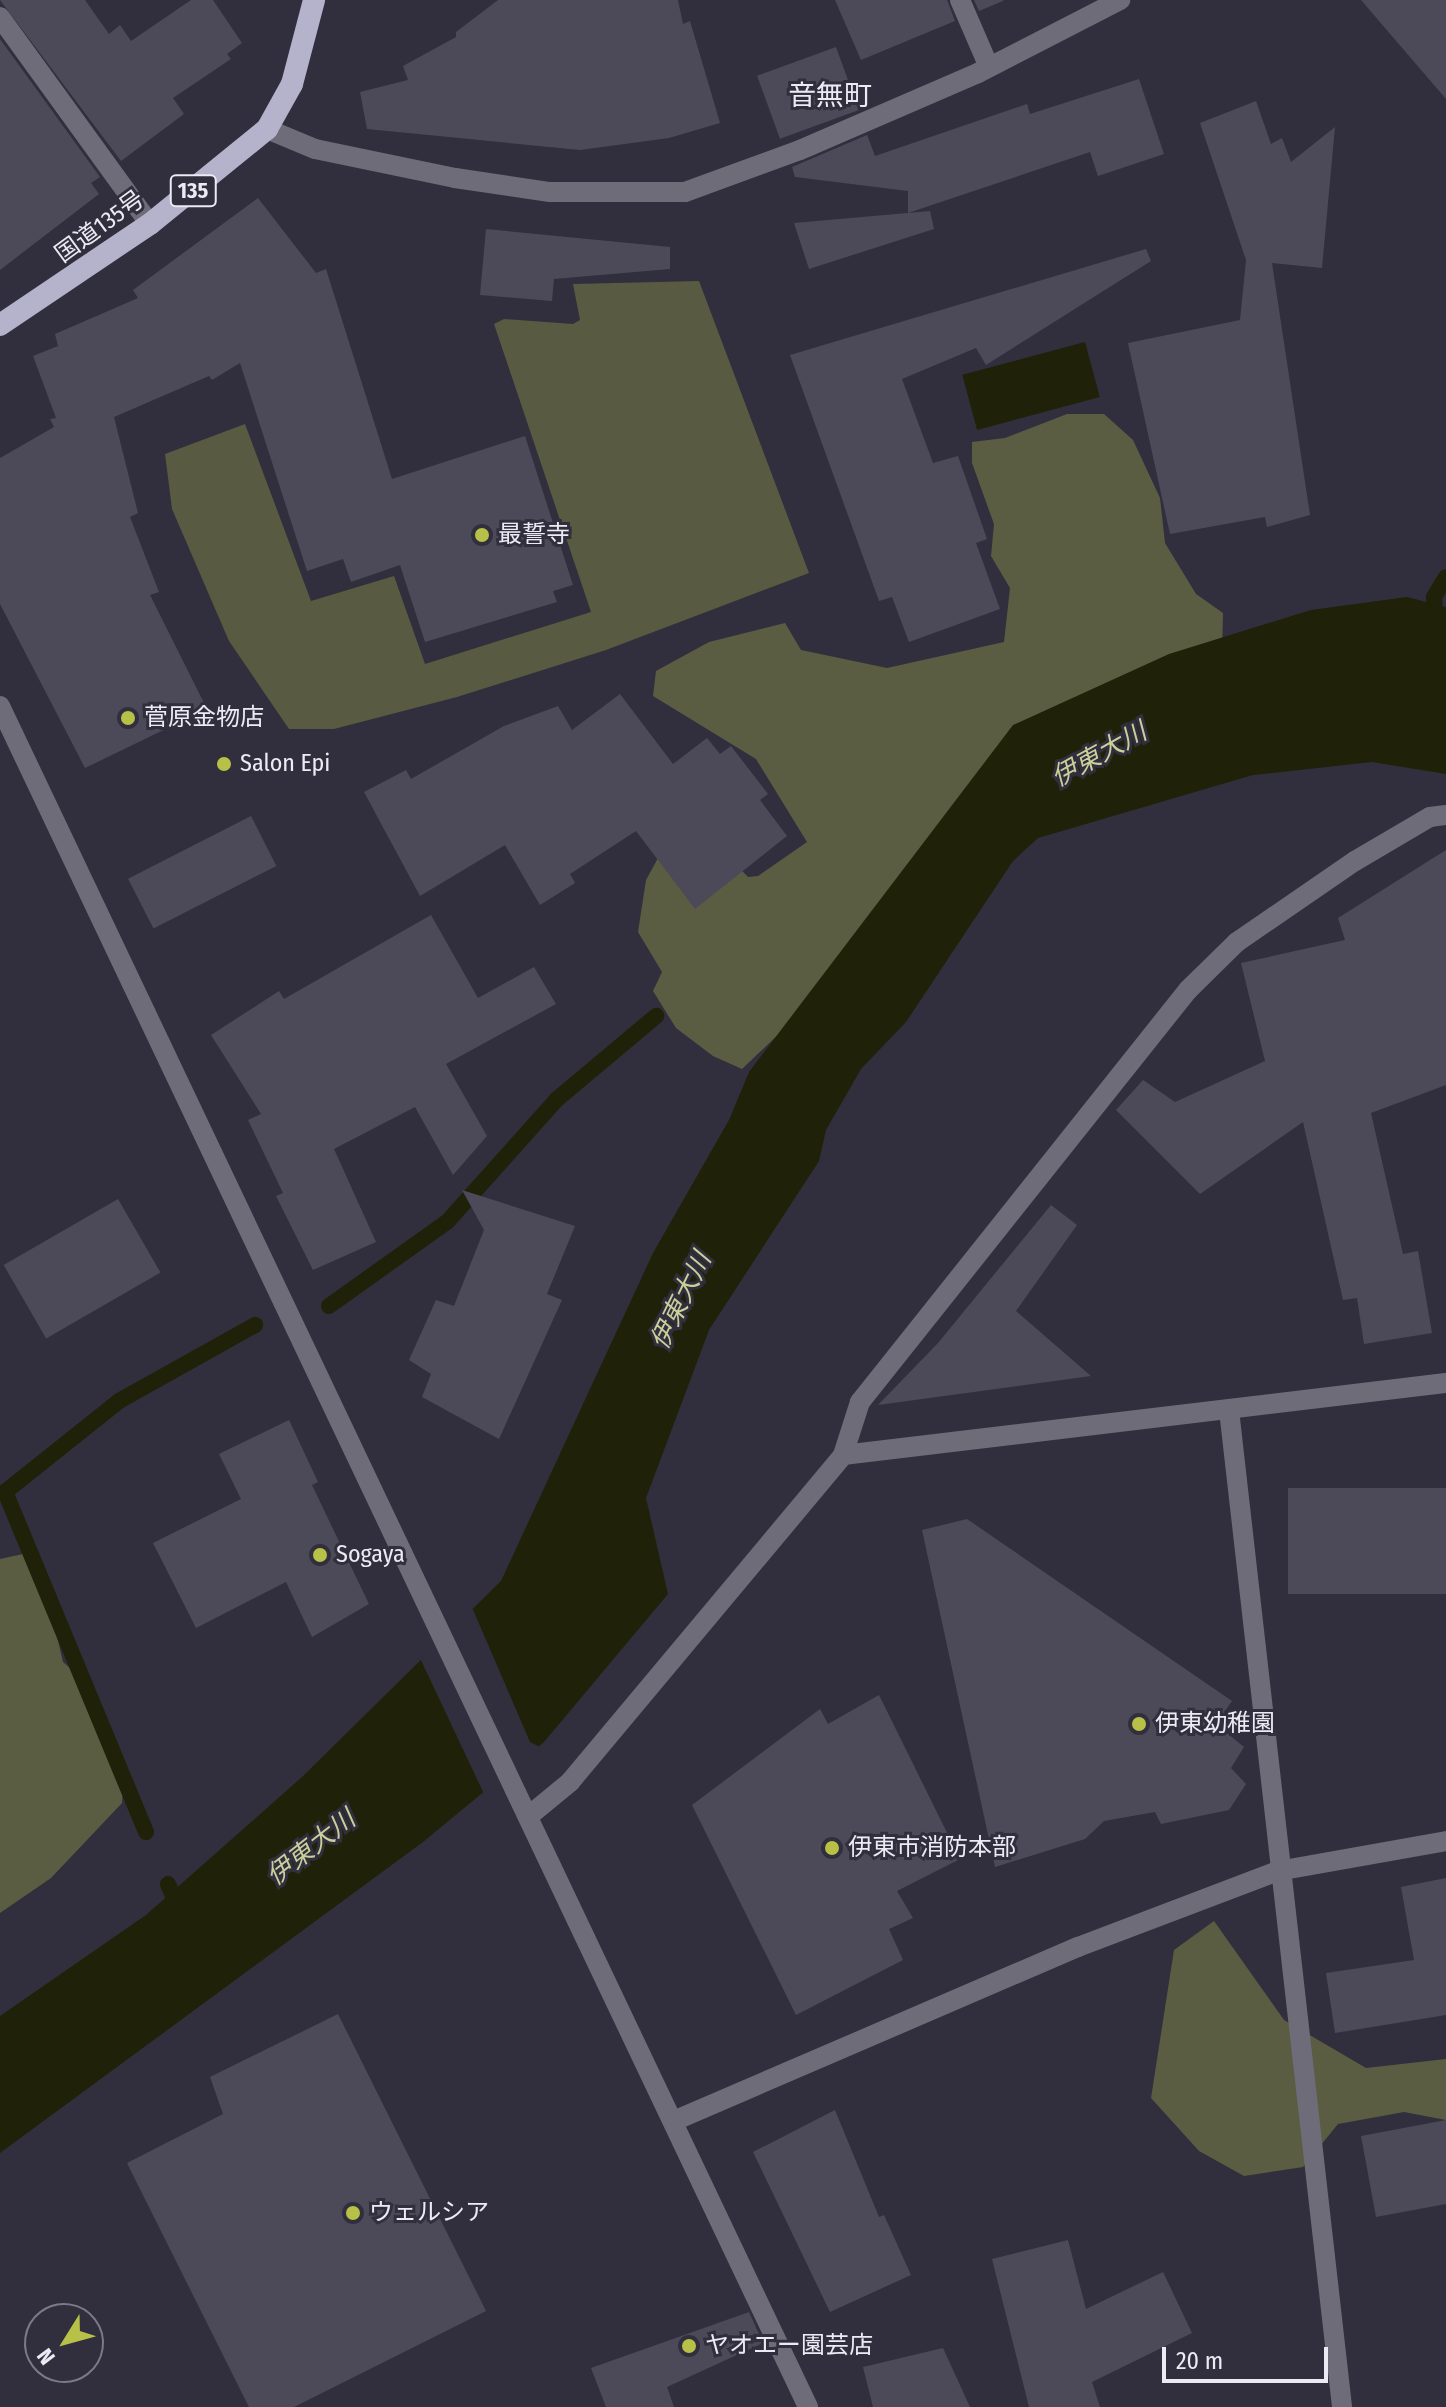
<!DOCTYPE html>
<meta charset="utf-8">
<style>
body{margin:0}
#map{position:relative;width:1446px;height:2407px;overflow:hidden;background:#312f3d;font-family:"Fira Sans Condensed","Noto Sans JP",sans-serif}
div>[style]{position:absolute}
.green>*{inset:0;background:#585a41}
.forest>*{inset:0;background:#5b5d43}
.water>*{inset:0;background:#1f2108;transform-origin:0 0}
.pier>*{inset:0;background:#312f3d}
.stream>*{height:16px;margin:-8px;padding:0 8px;transform-origin:8px;border-radius:8px;background:#1f2108}
.building>*{inset:0;background:#4c4a58;transform-origin:0 0}
.minor>*{height:20px;margin:-10px;padding:0 10px;transform-origin:10px;border-radius:10px;background:#6e6c78}
.tertiary>*{height:20px;margin:-10px;padding:0 10px;transform-origin:10px;border-radius:10px;background:#6e6c78}
.trunk>*{height:22px;margin:-11px;padding:0 11px;transform-origin:11px;border-radius:11px;background:#b5b2cc}
.dots>*{width:22px;height:22px;translate:-50% -50%;box-sizing:border-box;border:4px solid #312f3d;border-radius:50%}
span{translate:-50% -50%;white-space:nowrap;text-align:center;line-height:1.15;-webkit-text-stroke:6px #312f3d;paint-order:stroke}
.shield-label span{padding:2px 6px;background:#312f3d;border:2px solid;border-radius:6px;-webkit-text-stroke-width:0}
.shield-label{font-size:22px;color:#ecebf4;font-weight:700}
.street-label{font-size:24px;color:#ecebf4}
.poi-label{font-size:24px;color:#ecebf4}
.left{translate:0 -50%;text-align:left}
.water-label{font-size:26px;color:#cad09a;font-style:italic}
.quarter-label{font-size:28px;color:#ecebf4}
.north{position:absolute;left:24px;top:2303px;width:80px;height:80px;box-sizing:border-box;background:#312f3d;border:2px solid #7c7a86;border-radius:50%;rotate:233deg;font-size:22px;font-weight:700;line-height:32px;text-align:center;color:#ecebf4}
.north::after{content:'';display:block;margin:auto;width:28px;height:36px;background:#b8c147;clip-path:polygon(50% 0,100% 100%,50% 72%,0 100%)}
.scale{position:absolute;left:1162px;top:2347px;width:166px;height:36px;box-sizing:border-box;border:4px solid #ecebf4;border-top:0;padding-left:10px;font-size:24px;line-height:28px;white-space:nowrap;color:#ecebf4;-webkit-text-stroke:6px #312f3d;paint-order:stroke}
</style>
<div id="map">
<div class="green">
<div style="clip-path:polygon(699px 281px,809px 573px,606px 650px,457px 697px,334px 729px,289px 729px,229px 641px,172px 509px,165px 454px,245px 424px,311px 601px,394px 576px,425px 664px,591px 612px,494px 324px,504px 319px,573px 324px,580px 320px,573px 284px)"></div>
</div>
<div class="forest">
<div style="clip-path:polygon(1067px 414px,1104px 414px,1133px 440px,1160px 498px,1165px 543px,1196px 594px,1223px 613px,1222px 651px,825px 990px,742px 1069px,713px 1056px,676px 1028px,653px 991px,662px 972px,638px 932px,646px 880px,669px 838px,705px 833px,748px 877px,758px 876px,807px 842px,756px 759px,653px 696px,656px 671px,709px 642px,785px 623px,801px 650px,887px 668px,1004px 642px,1010px 588px,991px 556px,994px 524px,972px 463px,972px 442px,1005px 438px)"></div>
<div style="clip-path:polygon(23px 1554px,45px 1585px,63px 1662px,94px 1689px,124px 1771px,122px 1803px,51px 1878px,0 1913px,0 1559px)"></div>
<div style="clip-path:polygon(1214px 1921px,1284px 2020px,1366px 2068px,1446px 2059px,1446px 2120px,1404px 2112px,1338px 2124px,1303px 2167px,1244px 2176px,1199px 2151px,1151px 2098px,1174px 1950px)"></div>
</div>
<div class="water">
<div style="left:1085px;top:342px;width:57px;height:127px;rotate:75deg"></div>
<div style="clip-path:polygon(1407px 597px,1446px 607px,1446px 774px,1372px 762px,1253px 775px,1038px 838px,1013px 861px,906px 1022px,861px 1069px,826px 1130px,819px 1161px,709px 1330px,646px 1498px,668px 1594px,544px 1742px,423px 1842px,0 2153px,0 2016px,146px 1915px,302px 1777px,501px 1581px,653px 1253px,729px 1120px,749px 1072px,1013px 725px,1169px 654px,1311px 610px)"></div>
</div>
<div class="pier">
<div style="clip-path:polygon(471px 1605px,530px 1742px,542px 1748px,485px 1796px,419px 1656px)"></div>
</div>
<div class="stream">
<div style="left:1436px;top:624px;width:27px;rotate:-94deg"></div>
<div style="left:1434px;top:597px;width:23px;rotate:-59deg"></div>
<div style="left:329px;top:1306px;width:146px;rotate:-35.5deg"></div>
<div style="left:448px;top:1221px;width:162px;rotate:-48.2deg"></div>
<div style="left:556px;top:1100px;width:131px;rotate:-40deg"></div>
<div style="left:146px;top:1832px;width:368px;rotate:-112.5deg"></div>
<div style="left:5px;top:1492px;width:146px;rotate:-38.6deg"></div>
<div style="left:119px;top:1401px;width:156px;rotate:-29.2deg"></div>
<div style="left:168px;top:1884px;width:30px;rotate:67deg"></div>
</div>
<div class="building">
<div style="clip-path:polygon(0 0,85px 0,109px 34px,120px 25px,131px 41px,191px 0,213px 0,242px 43px,227px 54px,231px 59px,173px 98px,184px 114px,121px 161px)"></div>
<div style="clip-path:polygon(498px 0,678px 0,683px 24px,690px 21px,720px 123px,669px 138px,580px 150px,367px 129px,360px 92px,408px 80px,403px 66px,456px 37px,456px 32px)"></div>
<div style="clip-path:polygon(835px 0,947px 0,955px 21px,861px 60px)"></div>
<div style="clip-path:polygon(974px 0,1003px 0,1003px 1px,979px 11px)"></div>
<div style="clip-path:polygon(1361px 0,1446px 0,1446px 99px)"></div>
<div style="clip-path:polygon(0 39px,100px 177px,91px 183px,99px 194px,0 270px)"></div>
<div style="left:836px;top:47px;width:67px;height:84px;rotate:70deg"></div>
<div style="clip-path:polygon(1139px 79px,1164px 154px,1098px 176px,1090px 152px,908px 213px,908px 191px,795px 177px,792px 167px,867px 135px,875px 156px,1027px 104px,1030px 114px)"></div>
<div style="clip-path:polygon(1256px 101px,1271px 144px,1282px 138px,1291px 162px,1335px 127px,1322px 268px,1272px 263px,1310px 515px,1267px 527px,1265px 517px,1170px 534px,1128px 343px,1240px 320px,1246px 260px,1200px 123px)"></div>
<div style="clip-path:polygon(258px 198px,316px 273px,326px 269px,392px 479px,525px 436px,573px 585px,553px 591px,557px 602px,425px 642px,400px 565px,351px 582px,343px 559px,307px 571px,240px 363px,212px 380px,209px 376px,114px 417px,138px 513px,130px 517px,159px 592px,150px 595px,207px 709px,85px 768px,0 604px,0 458px,54px 427px,50px 419px,56px 418px,33px 356px,58px 346px,55px 334px,138px 298px,133px 290px)"></div>
<div style="clip-path:polygon(930px 211px,934px 229px,809px 269px,794px 223px)"></div>
<div style="clip-path:polygon(486px 229px,670px 247px,670px 269px,554px 279px,552px 301px,480px 295px)"></div>
<div style="clip-path:polygon(1146px 249px,1151px 261px,986px 365px,976px 348px,902px 379px,933px 463px,958px 456px,987px 539px,976px 543px,1000px 609px,909px 642px,892px 597px,879px 601px,790px 355px)"></div>
<div style="clip-path:polygon(620px 694px,673px 764px,707px 738px,720px 754px,731px 746px,768px 794px,760px 800px,787px 836px,695px 909px,636px 831px,570px 874px,575px 883px,540px 905px,505px 845px,420px 896px,364px 792px,406px 770px,411px 779px,504px 726px,558px 706px,572px 730px)"></div>
<div style="left:251px;top:816px;width:56px;height:138px;rotate:63deg"></div>
<div style="clip-path:polygon(1446px 850px,1446px 1085px,1371px 1113px,1403px 1254px,1418px 1251px,1432px 1333px,1364px 1344px,1357px 1298px,1343px 1300px,1303px 1122px,1200px 1194px,1116px 1110px,1143px 1080px,1175px 1102px,1265px 1061px,1241px 963px,1345px 940px,1338px 918px)"></div>
<div style="clip-path:polygon(431px 915px,478px 998px,534px 967px,556px 1004px,446px 1064px,487px 1136px,453px 1175px,415px 1107px,334px 1149px,376px 1242px,313px 1270px,276px 1196px,283px 1193px,248px 1120px,261px 1114px,211px 1035px,279px 991px,284px 999px)"></div>
<div style="clip-path:polygon(462px 1190px,575px 1226px,547px 1294px,562px 1300px,499px 1439px,422px 1397px,431px 1374px,409px 1360px,436px 1300px,454px 1306px,484px 1230px)"></div>
<div style="left:118px;top:1199px;width:85px;height:132px;rotate:60deg"></div>
<div style="clip-path:polygon(1051px 1205px,1077px 1225px,1016px 1311px,1091px 1376px,878px 1405px,938px 1343px)"></div>
<div style="clip-path:polygon(289px 1420px,318px 1482px,312px 1485px,369px 1604px,312px 1637px,286px 1582px,196px 1628px,153px 1543px,241px 1499px,219px 1454px)"></div>
<div style="left:1446px;top:1488px;width:106px;height:158px;rotate:90deg"></div>
<div style="clip-path:polygon(967px 1519px,1232px 1701px,1216px 1724px,1244px 1747px,1231px 1768px,1246px 1784px,1229px 1810px,1161px 1824px,1155px 1812px,1104px 1821px,1085px 1839px,995px 1867px,922px 1530px)"></div>
<div style="clip-path:polygon(879px 1695px,960px 1859px,897px 1891px,913px 1918px,889px 1929px,903px 1960px,796px 2015px,692px 1805px,820px 1709px,828px 1724px)"></div>
<div style="clip-path:polygon(1446px 1878px,1446px 2015px,1335px 2033px,1326px 1973px,1414px 1960px,1401px 1887px)"></div>
<div style="clip-path:polygon(338px 2014px,486px 2311px,294px 2407px,249px 2407px,127px 2163px,223px 2114px,210px 2077px)"></div>
<div style="clip-path:polygon(835px 2110px,879px 2217px,884px 2215px,911px 2275px,830px 2312px,753px 2152px)"></div>
<div style="clip-path:polygon(1446px 2120px,1446px 2204px,1376px 2217px,1361px 2136px)"></div>
<div style="clip-path:polygon(1068px 2240px,1086px 2309px,1163px 2272px,1192px 2333px,1092px 2382px,1100px 2407px,1029px 2407px,992px 2259px)"></div>
<div style="clip-path:polygon(749px 2312px,763px 2343px,667px 2387px,674px 2407px,606px 2407px,591px 2368px)"></div>
<div style="clip-path:polygon(943px 2348px,970px 2407px,873px 2407px,863px 2367px)"></div>
</div>
<div class="minor">
<div style="left:960px;top:0;width:73px;rotate:66.6deg"></div>
<div style="left:0;top:17px;width:256px;rotate:54.1deg"></div>
<div style="left:267px;top:129px;width:52px;rotate:22.6deg"></div>
<div style="left:315px;top:149px;width:143px;rotate:11.7deg"></div>
<div style="left:455px;top:178px;width:96px;rotate:8.4deg"></div>
<div style="left:550px;top:192px;width:135px"></div>
<div style="left:685px;top:192px;width:122px;rotate:-20.1deg"></div>
<div style="left:800px;top:150px;width:194px;rotate:-23.4deg"></div>
<div style="left:978px;top:73px;width:160px;rotate:-27.2deg"></div>
<div style="left:1229px;top:1410px;width:1003px;rotate:83.53deg"></div>
<div style="left:843px;top:1455px;width:56px;rotate:-72.2deg"></div>
<div style="left:860px;top:1402px;width:527px;rotate:-51.48deg"></div>
<div style="left:1188px;top:990px;width:69px;rotate:-44.4deg"></div>
<div style="left:1237px;top:942px;width:143px;rotate:-34.5deg"></div>
<div style="left:1355px;top:861px;width:87px;rotate:-30.4deg"></div>
<div style="left:1430px;top:817px;width:16px;rotate:-7deg"></div>
<div style="left:530px;top:1815px;width:52px;rotate:-39.5deg"></div>
<div style="left:570px;top:1782px;width:426px;rotate:-50.1deg"></div>
<div style="left:843px;top:1455px;width:607px;rotate:-6.81deg"></div>
<div style="left:676px;top:2120px;width:438px;rotate:-23.3deg"></div>
<div style="left:1078px;top:1947px;width:214px;rotate:-20.8deg"></div>
<div style="left:1278px;top:1871px;width:171px;rotate:-10.1deg"></div>
</div>
<div class="tertiary">
<div style="left:0;top:706px;width:1883px;rotate:64.59deg"></div>
</div>
<div class="trunk">
<div style="left:0;top:325px;width:181px;rotate:-34deg"></div>
<div style="left:150px;top:224px;width:151px;rotate:-39.1deg"></div>
<div style="left:267px;top:129px;width:51px;rotate:-60.9deg"></div>
<div style="left:292px;top:84px;width:87px;rotate:-75.3deg"></div>
</div>
<div class="dots">
<div style="left:482px;top:535px;background:#b8c147"></div>
<div style="left:128px;top:718px;background:#b8c147"></div>
<div style="left:224px;top:764px;background:#b8c147"></div>
<div style="left:320px;top:1555px;background:#b8c147"></div>
<div style="left:1139px;top:1724px;background:#b8c147"></div>
<div style="left:832px;top:1848px;background:#b8c147"></div>
<div style="left:353px;top:2213px;background:#b8c147"></div>
<div style="left:689px;top:2346px;background:#b8c147"></div>
</div>
<div class="shield-label">
<span style="left:193px;top:191px">135</span>
</div>
<div class="street-label">
<span style="left:100px;top:227px;rotate:-36deg">国道135号</span>
</div>
<div class="poi-label">
<span class="left" style="left:498px;top:535px">最誓寺</span>
<span class="left" style="left:144px;top:718px">菅原金物店</span>
<span class="left" style="left:240px;top:764px">Salon Epi</span>
<span class="left" style="left:336px;top:1555px">Sogaya</span>
<span class="left" style="left:1155px;top:1724px">伊東幼稚園</span>
<span class="left" style="left:848px;top:1848px">伊東市消防本部</span>
<span class="left" style="left:369px;top:2213px">ウェルシア</span>
<span class="left" style="left:705px;top:2346px">ヤオエー園芸店</span>
</div>
<div class="water-label">
<span style="left:1099px;top:755px;rotate:-29deg">伊東大川</span>
<span style="left:681px;top:1301px;rotate:-64deg">伊東大川</span>
<span style="left:311px;top:1848px;rotate:-38deg">伊東大川</span>
</div>
<div class="quarter-label">
<span style="left:830px;top:96px">音無町</span>
</div>
<div class="north">N</div>
<div class="scale">20 m</div>
</div>
